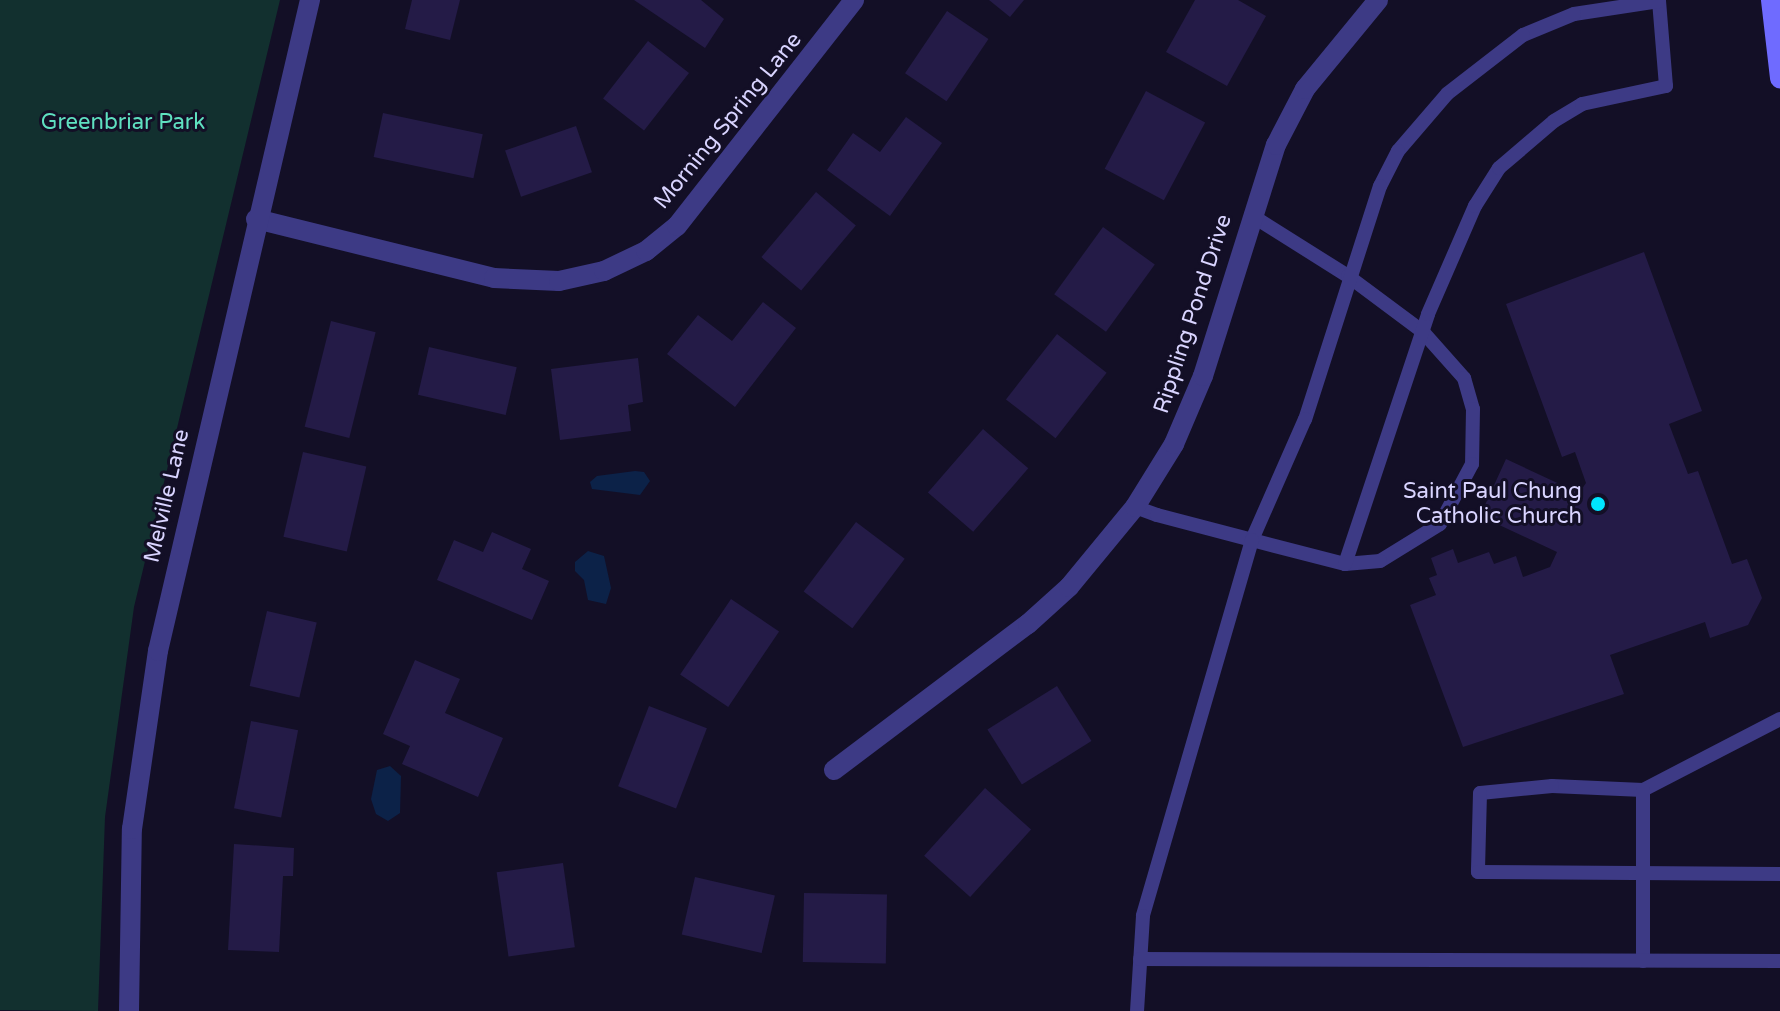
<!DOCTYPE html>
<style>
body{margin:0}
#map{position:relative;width:1780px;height:1011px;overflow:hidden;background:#130f26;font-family:"Varela Round",sans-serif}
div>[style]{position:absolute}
.green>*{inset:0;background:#12302f}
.water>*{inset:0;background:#0c2248}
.building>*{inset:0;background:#241b47;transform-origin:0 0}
.service>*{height:14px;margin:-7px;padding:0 7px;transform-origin:7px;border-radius:7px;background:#3d3a85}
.minor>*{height:20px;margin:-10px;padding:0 10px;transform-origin:10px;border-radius:10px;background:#3d3a85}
.tertiary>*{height:20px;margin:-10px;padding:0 10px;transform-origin:10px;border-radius:10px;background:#3d3a85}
.secondary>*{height:20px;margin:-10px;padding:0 10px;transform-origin:10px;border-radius:10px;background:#6f6bff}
.dots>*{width:22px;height:22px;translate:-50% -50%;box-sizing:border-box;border:4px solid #130f26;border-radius:50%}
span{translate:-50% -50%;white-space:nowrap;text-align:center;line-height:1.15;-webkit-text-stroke:6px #130f26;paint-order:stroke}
.street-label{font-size:22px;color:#d9d4ff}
.park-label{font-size:22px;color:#5fe0c0}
.poi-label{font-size:22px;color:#d9d4ff}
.right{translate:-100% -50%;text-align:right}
</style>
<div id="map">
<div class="green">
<div style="clip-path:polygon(0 0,280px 0,134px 607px,105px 817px,98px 1011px,0 1010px)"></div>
</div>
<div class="water">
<div style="clip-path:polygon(635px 471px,644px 472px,650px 481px,640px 495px,592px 489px,590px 482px,597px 476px)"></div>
<div style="clip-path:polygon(588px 551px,604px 556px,611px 588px,606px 604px,588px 600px,584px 580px,575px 571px,575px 562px)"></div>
<div style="clip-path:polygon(390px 766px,401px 776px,400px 813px,388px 821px,376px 814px,371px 799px,377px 770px)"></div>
</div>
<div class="building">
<div style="clip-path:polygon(412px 0,460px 0,450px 40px,405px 29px)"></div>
<div style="clip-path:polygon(634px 0,701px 0,724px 19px,705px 48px)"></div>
<div style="clip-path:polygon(989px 0,1024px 0,1010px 17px)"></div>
<div style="clip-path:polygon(1195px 0,1238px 0,1266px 16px,1227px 86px,1166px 52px)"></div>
<div style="left:947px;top:11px;width:50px;height:75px;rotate:34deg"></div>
<div style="left:648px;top:41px;width:52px;height:73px;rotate:38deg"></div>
<div style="left:1146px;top:91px;width:67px;height:88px;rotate:28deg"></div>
<div style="left:383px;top:113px;width:102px;height:45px;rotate:12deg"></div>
<div style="clip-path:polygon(906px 117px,942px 143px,890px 216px,827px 170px,853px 133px,880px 152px)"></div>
<div style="left:576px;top:126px;width:49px;height:75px;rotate:71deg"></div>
<div style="left:816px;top:192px;width:52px;height:85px;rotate:40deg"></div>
<div style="left:1103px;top:227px;width:64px;height:83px;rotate:36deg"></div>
<div style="clip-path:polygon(1644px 252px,1702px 411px,1669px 424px,1688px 474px,1698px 471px,1732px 564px,1747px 559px,1762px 598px,1748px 625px,1710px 638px,1705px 622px,1610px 655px,1624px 694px,1463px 747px,1410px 605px,1436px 595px,1429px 578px,1437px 575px,1431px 558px,1453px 549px,1458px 563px,1489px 552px,1494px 564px,1516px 556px,1523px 577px,1550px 567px,1557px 552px,1480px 516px,1506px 459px,1579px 493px,1586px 483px,1575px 452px,1562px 457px,1506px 304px)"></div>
<div style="clip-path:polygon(763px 302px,796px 328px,735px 407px,667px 354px,698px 315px,732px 341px)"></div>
<div style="left:331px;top:321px;width:46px;height:109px;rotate:14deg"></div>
<div style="left:1057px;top:334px;width:63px;height:83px;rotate:38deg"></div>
<div style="left:429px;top:347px;width:90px;height:49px;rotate:13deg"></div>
<div style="clip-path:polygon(638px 358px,643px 402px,628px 405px,631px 431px,560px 440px,551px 369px)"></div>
<div style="left:983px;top:429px;width:60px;height:84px;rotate:41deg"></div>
<div style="left:303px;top:452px;width:65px;height:87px;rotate:13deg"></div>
<div style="left:856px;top:522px;width:61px;height:87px;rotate:37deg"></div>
<div style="clip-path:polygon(492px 532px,531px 549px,522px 569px,549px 581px,532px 620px,437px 580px,454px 540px,483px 552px)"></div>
<div style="left:731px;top:599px;width:58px;height:91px;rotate:34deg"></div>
<div style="left:267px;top:611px;width:51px;height:77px;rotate:13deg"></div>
<div style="clip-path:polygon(415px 660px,460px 679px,445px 713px,503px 738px,478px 797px,402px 764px,410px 746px,383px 734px)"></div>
<div style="left:1057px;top:686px;width:65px;height:82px;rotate:58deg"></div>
<div style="left:649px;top:706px;width:62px;height:86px;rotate:21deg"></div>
<div style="left:251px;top:721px;width:48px;height:89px;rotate:11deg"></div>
<div style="left:985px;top:788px;width:62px;height:91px;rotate:42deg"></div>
<div style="clip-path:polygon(234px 844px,294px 848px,293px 876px,283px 876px,279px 952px,228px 950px)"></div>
<div style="left:563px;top:863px;width:85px;height:67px;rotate:82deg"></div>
<div style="left:695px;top:877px;width:82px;height:59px;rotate:13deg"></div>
<div style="left:804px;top:893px;width:83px;height:69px;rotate:1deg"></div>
</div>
<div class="service">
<div style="left:1251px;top:215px;width:115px;rotate:32.2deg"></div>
<div style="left:1348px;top:276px;width:94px;rotate:36.7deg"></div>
<div style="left:1423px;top:332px;width:62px;rotate:48.3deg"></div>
<div style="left:1464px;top:378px;width:32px;rotate:74deg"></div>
<div style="left:1473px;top:409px;width:55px;rotate:91deg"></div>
<div style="left:1472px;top:464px;width:68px;rotate:118.1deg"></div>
<div style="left:1440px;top:524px;width:70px;rotate:148.3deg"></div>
<div style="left:1380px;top:561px;width:35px;rotate:175deg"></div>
<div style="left:1135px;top:507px;width:23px;rotate:20deg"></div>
<div style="left:1157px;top:515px;width:98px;rotate:14.7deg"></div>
<div style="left:1252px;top:540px;width:96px;rotate:14.5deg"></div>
<div style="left:1345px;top:564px;width:263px;rotate:-71.6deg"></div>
<div style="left:1428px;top:314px;width:118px;rotate:-66.5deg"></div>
<div style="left:1475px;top:206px;width:45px;rotate:-57.7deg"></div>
<div style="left:1499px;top:168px;width:72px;rotate:-40.5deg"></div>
<div style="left:1554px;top:121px;width:33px;rotate:-31deg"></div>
<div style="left:1582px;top:104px;width:86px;rotate:-12.1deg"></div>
<div style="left:1666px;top:86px;width:85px;rotate:-94.7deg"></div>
<div style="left:1659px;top:1px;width:86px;rotate:171.3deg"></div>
<div style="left:1574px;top:14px;width:55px;rotate:157.6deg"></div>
<div style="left:1523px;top:35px;width:96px;rotate:142.2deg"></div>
<div style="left:1447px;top:94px;width:75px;rotate:130.7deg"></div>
<div style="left:1398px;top:151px;width:39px;rotate:117deg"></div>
<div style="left:1380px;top:186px;width:245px;rotate:107.8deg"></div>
<div style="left:1305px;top:419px;width:132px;rotate:113.7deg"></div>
<div style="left:1252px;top:540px;width:391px;rotate:106.2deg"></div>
<div style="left:1143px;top:916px;width:95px;rotate:93.6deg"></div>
<div style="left:1780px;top:719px;width:154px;rotate:152.6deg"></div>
<div style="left:1643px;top:790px;width:91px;rotate:-177.5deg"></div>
<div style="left:1552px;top:786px;width:72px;rotate:174.4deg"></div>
<div style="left:1480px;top:793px;width:79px;rotate:91.5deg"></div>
<div style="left:1478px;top:872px;width:302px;rotate:0.4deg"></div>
<div style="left:1643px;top:790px;width:171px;rotate:90deg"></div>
<div style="left:1140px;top:959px;width:640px;rotate:0.18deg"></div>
</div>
<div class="minor">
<div style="left:256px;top:219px;width:245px;rotate:13.9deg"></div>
<div style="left:494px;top:278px;width:65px;rotate:2.6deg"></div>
<div style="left:559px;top:281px;width:46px;rotate:-12.5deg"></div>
<div style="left:604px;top:271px;width:47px;rotate:-25.5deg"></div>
<div style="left:646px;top:251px;width:40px;rotate:-39deg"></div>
<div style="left:677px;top:226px;width:287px;rotate:-51.9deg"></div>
<div style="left:834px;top:770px;width:243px;rotate:-37deg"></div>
<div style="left:1028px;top:624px;width:55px;rotate:-42.1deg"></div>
<div style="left:1069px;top:587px;width:104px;rotate:-50.5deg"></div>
<div style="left:1135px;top:507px;width:74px;rotate:-58.2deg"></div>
<div style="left:1174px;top:444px;width:74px;rotate:-66.9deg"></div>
<div style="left:1203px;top:376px;width:242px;rotate:-72.5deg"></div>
<div style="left:1276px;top:145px;width:63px;rotate:-62.6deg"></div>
<div style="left:1305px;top:89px;width:115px;rotate:-50.6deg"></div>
</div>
<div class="tertiary">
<div style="left:129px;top:1011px;width:182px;rotate:-89.1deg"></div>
<div style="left:132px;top:829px;width:180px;rotate:-81.7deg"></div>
<div style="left:158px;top:651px;width:669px;rotate:-76.86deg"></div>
</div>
<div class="secondary">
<div style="left:1771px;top:0;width:79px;rotate:83.4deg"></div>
</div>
<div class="dots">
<div style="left:1598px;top:504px;background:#00e5ff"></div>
</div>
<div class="street-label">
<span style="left:728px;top:121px;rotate:-51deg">Morning Spring Lane</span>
<span style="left:1193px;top:314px;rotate:-72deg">Rippling Pond Drive</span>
<span style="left:167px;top:496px;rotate:-77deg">Melville Lane</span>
</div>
<div class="park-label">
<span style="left:123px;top:123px">Greenbriar Park</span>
</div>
<div class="poi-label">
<span class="right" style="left:1582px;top:504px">Saint Paul Chung<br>Catholic Church</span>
</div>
</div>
